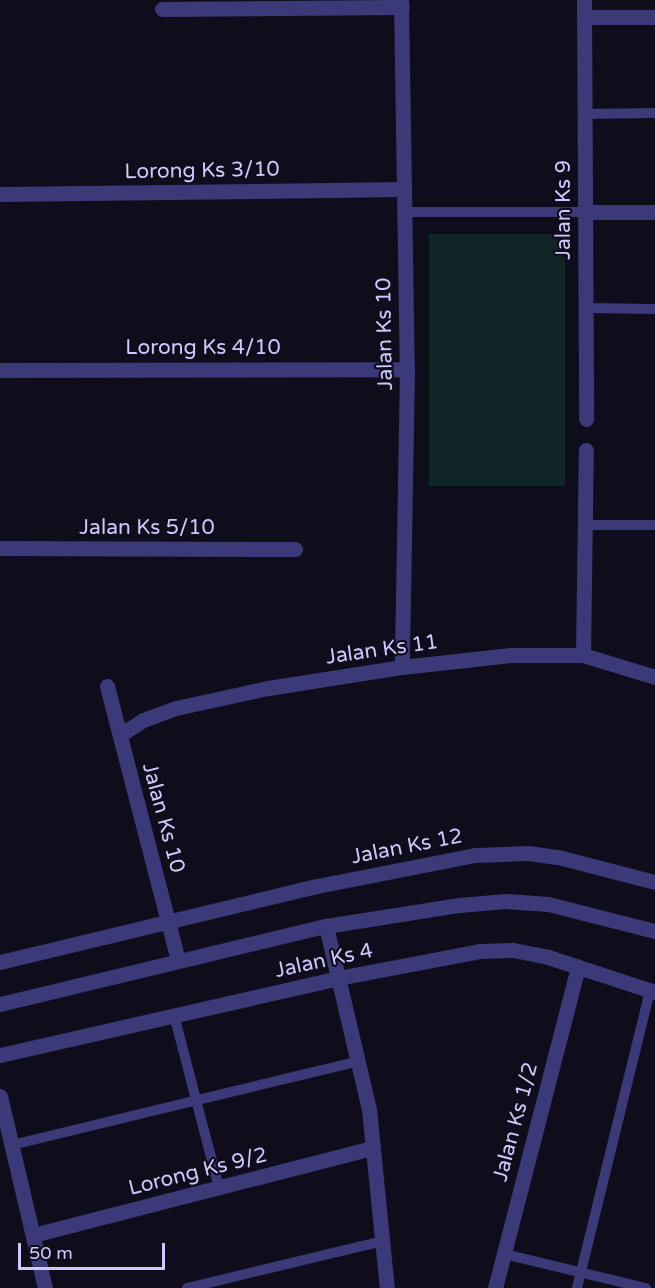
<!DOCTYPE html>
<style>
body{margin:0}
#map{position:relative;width:655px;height:1288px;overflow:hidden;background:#0f0c1b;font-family:"Varela Round",sans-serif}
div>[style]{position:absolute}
.green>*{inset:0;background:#0f2525;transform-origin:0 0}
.service>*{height:10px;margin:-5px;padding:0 5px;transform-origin:5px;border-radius:5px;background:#3c3978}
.minor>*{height:15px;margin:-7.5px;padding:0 7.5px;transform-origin:7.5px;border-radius:7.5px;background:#3c3978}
.tertiary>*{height:15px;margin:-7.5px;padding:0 7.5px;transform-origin:7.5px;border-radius:7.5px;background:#3c3978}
span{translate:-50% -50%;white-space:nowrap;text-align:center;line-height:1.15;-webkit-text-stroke:4.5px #0f0c1b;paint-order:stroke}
.street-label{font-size:21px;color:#cfc8fd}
.scale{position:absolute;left:18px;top:1243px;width:147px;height:27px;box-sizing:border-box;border:3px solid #cfc8fd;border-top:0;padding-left:8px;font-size:18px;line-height:21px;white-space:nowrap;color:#cfc8fd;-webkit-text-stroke:4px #0f0c1b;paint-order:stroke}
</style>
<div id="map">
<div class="green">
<div style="left:429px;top:234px;width:136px;height:252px"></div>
</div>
<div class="service">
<div style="left:585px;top:114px;width:70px;rotate:-0.8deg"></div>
<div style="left:404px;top:212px;width:181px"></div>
<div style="left:586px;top:308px;width:69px;rotate:0.8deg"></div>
<div style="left:585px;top:525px;width:70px"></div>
<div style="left:174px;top:1015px;width:179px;rotate:75.4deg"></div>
<div style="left:12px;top:1145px;width:356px;rotate:-13.6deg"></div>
<div style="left:504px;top:1254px;width:146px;rotate:13.5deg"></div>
<div style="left:187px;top:1288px;width:202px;rotate:-13.5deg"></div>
<div style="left:577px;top:1288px;width:307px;rotate:-76.2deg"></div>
</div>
<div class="minor">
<div style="left:401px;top:0;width:369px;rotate:89.1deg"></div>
<div style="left:407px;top:369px;width:298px;rotate:91deg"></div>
<div style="left:584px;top:0;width:419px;rotate:89.7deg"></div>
<div style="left:162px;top:9px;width:240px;rotate:-0.5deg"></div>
<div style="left:585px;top:17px;width:70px"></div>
<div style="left:0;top:194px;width:404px;rotate:-0.7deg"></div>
<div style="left:585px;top:212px;width:70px"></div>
<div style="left:0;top:370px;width:407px;rotate:-0.1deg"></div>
<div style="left:0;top:548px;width:295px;rotate:0.2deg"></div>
<div style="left:583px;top:655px;width:205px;rotate:-89.2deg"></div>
<div style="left:107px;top:686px;width:284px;rotate:75.5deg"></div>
<div style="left:120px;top:735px;width:27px;rotate:-33deg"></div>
<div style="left:143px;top:720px;width:35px;rotate:-20deg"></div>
<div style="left:176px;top:708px;width:94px;rotate:-12.3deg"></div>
<div style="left:268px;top:688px;width:136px;rotate:-8.9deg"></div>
<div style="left:402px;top:667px;width:109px;rotate:-6.3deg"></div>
<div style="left:510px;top:655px;width:73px"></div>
<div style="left:583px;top:655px;width:75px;rotate:17deg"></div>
<div style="left:326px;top:926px;width:188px;rotate:76.8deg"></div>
<div style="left:369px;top:1109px;width:180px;rotate:84.3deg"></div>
<div style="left:0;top:962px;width:326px;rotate:-13.5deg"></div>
<div style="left:317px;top:886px;width:161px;rotate:-11.1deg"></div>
<div style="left:475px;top:855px;width:53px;rotate:-2.2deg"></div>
<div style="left:528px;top:853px;width:34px;rotate:8deg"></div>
<div style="left:562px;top:858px;width:96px;rotate:14.5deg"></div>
<div style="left:0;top:1055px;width:347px;rotate:-12.8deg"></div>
<div style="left:338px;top:978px;width:144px;rotate:-10.8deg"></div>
<div style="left:479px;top:951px;width:34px;rotate:-2deg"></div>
<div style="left:513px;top:950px;width:36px;rotate:11deg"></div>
<div style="left:548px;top:957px;width:113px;rotate:18.1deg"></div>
<div style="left:0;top:1096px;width:197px;rotate:76.8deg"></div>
<div style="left:33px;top:1235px;width:351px;rotate:-14.4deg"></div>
<div style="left:495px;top:1288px;width:332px;rotate:-75.5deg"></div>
</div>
<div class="tertiary">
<div style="left:0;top:1004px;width:335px;rotate:-13.5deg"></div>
<div style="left:326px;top:926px;width:135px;rotate:-9deg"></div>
<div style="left:459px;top:905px;width:47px;rotate:-4.9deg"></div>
<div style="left:506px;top:901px;width:42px;rotate:4.1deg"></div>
<div style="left:548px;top:904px;width:110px;rotate:14.2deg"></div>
</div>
<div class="street-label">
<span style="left:202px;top:171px;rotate:-1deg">Lorong Ks 3/10</span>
<span style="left:564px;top:210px;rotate:-90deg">Jalan Ks 9</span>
<span style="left:385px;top:334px;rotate:-91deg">Jalan Ks 10</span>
<span style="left:203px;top:348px">Lorong Ks 4/10</span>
<span style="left:147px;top:528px">Jalan Ks 5/10</span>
<span style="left:382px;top:650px;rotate:-8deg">Jalan Ks 11</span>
<span style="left:163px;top:818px;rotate:75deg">Jalan Ks 10</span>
<span style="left:407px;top:847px;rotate:-11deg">Jalan Ks 12</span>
<span style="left:324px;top:961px;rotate:-12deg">Jalan Ks 4</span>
<span style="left:516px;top:1122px;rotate:-75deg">Jalan Ks 1/2</span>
<span style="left:198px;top:1172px;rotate:-14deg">Lorong Ks 9/2</span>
</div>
<div class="scale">50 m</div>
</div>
